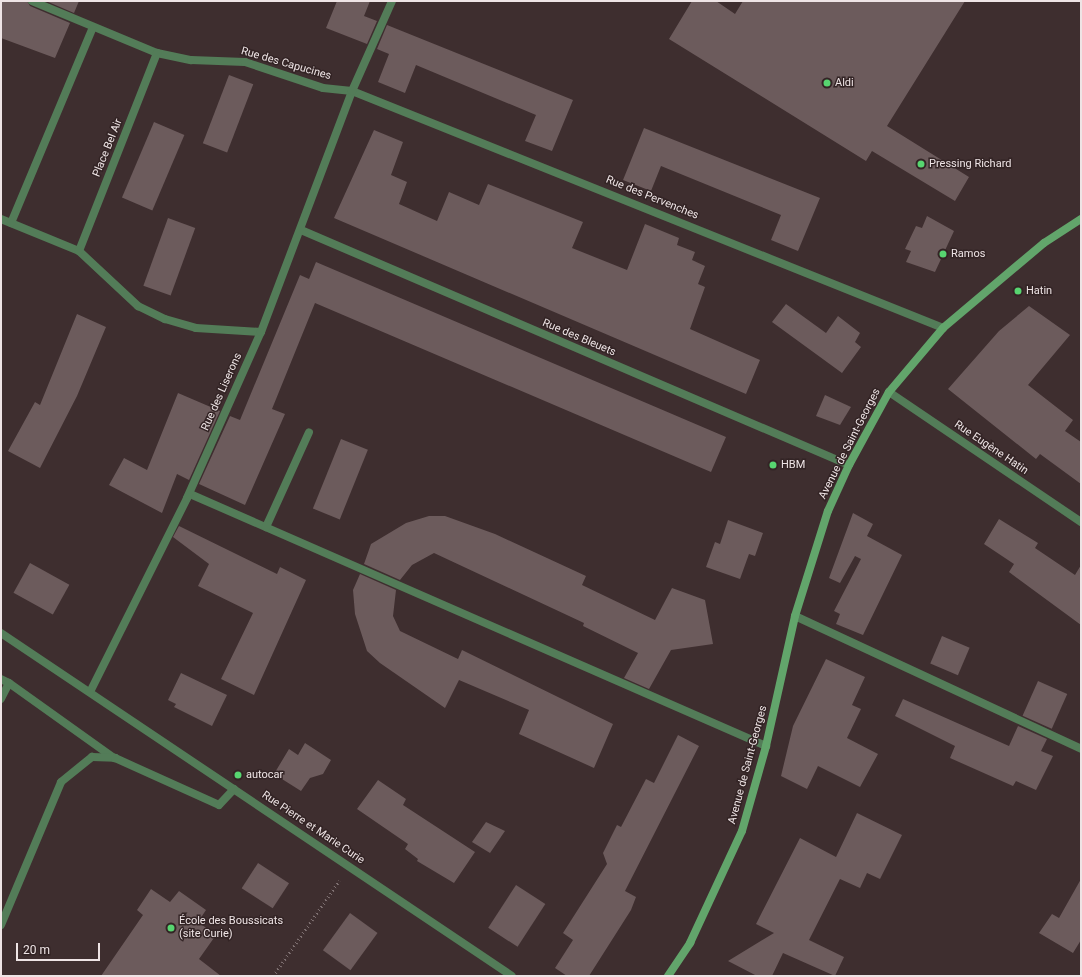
<!DOCTYPE html>
<meta charset="utf-8">
<style>
body{margin:0}
#map{position:relative;width:1082px;height:977px;overflow:hidden;background:#3e2e2f;font-family:Roboto,sans-serif}
div>[style]{position:absolute}
.building>*{inset:0;background:#6c5b5c;transform-origin:0 0}
.path>*{height:2.5px;margin-top:-1.25px;transform-origin:0;background:repeating-linear-gradient(90deg,#7e7071 0 1px,transparent 0 4px)}
.lane>*{height:8px;margin:-4px;padding:0 4px;transform-origin:4px;border-radius:4px;background:#537c58}
.street>*{height:8px;margin:-4px;padding:0 4px;transform-origin:4px;border-radius:4px;background:#537c58}
.secondary>*{height:8px;margin:-4px;padding:0 4px;transform-origin:4px;border-radius:4px;background:#62a56b}
.dots>*{width:11px;height:11px;translate:-50% -50%;box-sizing:border-box;border:2px solid #332425;border-radius:50%}
span{translate:-50% -50%;white-space:nowrap;text-align:center;line-height:1.15;-webkit-text-stroke:3px #332425;paint-order:stroke}
.street-label{font-size:11px;color:#eee4e5}
.poi-label{font-size:11px;color:#eee4e5}
.left{translate:0 -50%;text-align:left}
.frame{position:absolute;inset:0;border:2px solid #eee4e5;pointer-events:none}
.scale{position:absolute;left:16px;top:943px;width:84px;height:18px;box-sizing:border-box;border:2px solid #eee4e5;border-top:0;padding-left:5px;font-size:12px;line-height:14px;white-space:nowrap;color:#eee4e5;-webkit-text-stroke:3px #332425;paint-order:stroke}
</style>
<div id="map">
<div class="building">
<div style="clip-path:polygon(1px 1px,27px 1px,30px 6px,70px 23px,55px 58px,1px 38px)"></div>
<div style="clip-path:polygon(46px 1px,79px 1px,74px 13px)"></div>
<div style="clip-path:polygon(337px 1px,370px 1px,364px 16px,377px 21px,367px 44px,326px 28px)"></div>
<div style="clip-path:polygon(692px 1px,716px 1px,735px 14px,743px 1px,965px 1px,887px 126px,969px 177px,955px 201px,872px 151px,866px 161px,669px 39px)"></div>
<div style="clip-path:polygon(387px 25px,573px 100px,552px 151px,525px 141px,536px 115px,416px 65px,405px 93px,378px 82px,389px 54px,377px 49px)"></div>
<div style="left:229px;top:75px;width:26px;height:73px;rotate:21deg"></div>
<div style="left:154px;top:122px;width:33px;height:82px;rotate:23deg"></div>
<div style="clip-path:polygon(644px 128px,820px 198px,798px 251px,771px 240px,781px 215px,661px 166px,651px 191px,623px 180px)"></div>
<div style="clip-path:polygon(374px 130px,403px 142px,391px 175px,407px 182px,399px 204px,437px 221px,449px 192px,479px 205px,488px 184px,583px 222px,572px 248px,627px 270px,645px 224px,679px 238px,677px 245px,695px 252px,692px 260px,705px 266px,698px 284px,705px 287px,690px 329px,760px 360px,746px 394px,334px 218px)"></div>
<div style="clip-path:polygon(927px 216px,954px 231px,935px 272px,906px 262px,911px 251px,905px 249px,916px 226px,922px 228px)"></div>
<div style="left:168px;top:218px;width:29px;height:72px;rotate:20deg"></div>
<div style="clip-path:polygon(316px 262px,726px 437px,711px 472px,315px 303px,272px 409px,285px 414px,245px 505px,199px 484px,230px 416px,240px 420px,300px 275px,309px 279px)"></div>
<div style="clip-path:polygon(786px 304px,826px 333px,838px 316px,860px 333px,855px 342px,861px 347px,842px 373px,772px 322px)"></div>
<div style="clip-path:polygon(1029px 306px,1070px 335px,1028px 385px,1073px 420px,1065px 431px,1081px 442px,1081px 484px,1040px 454px,1036px 459px,948px 389px,999px 331px)"></div>
<div style="clip-path:polygon(77px 314px,106px 327px,77px 396px,40px 468px,8px 451px,35px 402px,40px 405px)"></div>
<div style="clip-path:polygon(178px 393px,220px 411px,189px 480px,177px 474px,162px 513px,109px 485px,124px 458px,147px 470px)"></div>
<div style="clip-path:polygon(825px 395px,851px 407px,840px 425px,816px 416px)"></div>
<div style="left:341px;top:439px;width:29px;height:75px;rotate:22deg"></div>
<div style="clip-path:polygon(853px 513px,873px 524px,867px 536px,902px 555px,863px 635px,836px 624px,840px 614px,834px 611px,861px 559px,855px 556px,840px 583px,829px 578px)"></div>
<div style="clip-path:polygon(429px 516px,445px 516px,495px 534px,586px 576px,582px 585px,655px 620px,672px 588px,705px 600px,713px 644px,671px 650px,649px 689px,624px 678px,638px 653px,583px 626px,584px 623px,434px 553px,412px 565px,400px 580px,364px 564px,371px 544px,406px 523px)"></div>
<div style="clip-path:polygon(999px 519px,1038px 543px,1035px 548px,1075px 575px,1081px 565px,1081px 625px,1009px 572px,1014px 564px,984px 544px)"></div>
<div style="clip-path:polygon(728px 520px,763px 533px,755px 556px,749px 554px,740px 579px,706px 567px,715px 542px,720px 544px)"></div>
<div style="clip-path:polygon(179px 526px,277px 574px,280px 567px,306px 580px,254px 695px,221px 679px,253px 613px,198px 586px,209px 564px,173px 537px)"></div>
<div style="left:30px;top:563px;width:45px;height:34px;rotate:29deg"></div>
<div style="clip-path:polygon(360px 574px,396px 590px,393px 616px,400px 631px,458px 659px,462px 650px,613px 724px,594px 768px,519px 734px,529px 710px,459px 680px,445px 708px,380px 663px,367px 651px,355px 614px,353px 590px)"></div>
<div style="left:942px;top:636px;width:30px;height:30px;rotate:23deg"></div>
<div style="clip-path:polygon(826px 659px,865px 677px,852px 705px,861px 709px,847px 738px,878px 754px,860px 787px,818px 766px,807px 789px,781px 776px,793px 726px)"></div>
<div style="clip-path:polygon(181px 673px,227px 695px,212px 726px,174px 707px,176px 704px,168px 700px)"></div>
<div style="left:1038px;top:681px;width:32px;height:38px;rotate:24deg"></div>
<div style="clip-path:polygon(903px 699px,1009px 746px,1018px 726px,1047px 739px,1041px 751px,1053px 756px,1036px 790px,1016px 781px,1013px 786px,950px 758px,955px 746px,895px 716px)"></div>
<div style="clip-path:polygon(678px 735px,699px 746px,625px 891px,636px 897px,631px 910px,589px 976px,567px 976px,555px 968px,573px 940px,563px 933px,607px 864px,603px 853px,617px 825px,621px 827px,646px 779px,654px 783px)"></div>
<div style="clip-path:polygon(305px 743px,331px 760px,323px 774px,310px 778px,301px 791px,274px 774px,289px 749px,298px 755px)"></div>
<div style="clip-path:polygon(378px 780px,406px 799px,403px 805px,475px 852px,454px 883px,417px 861px,418px 859px,405px 849px,408px 844px,357px 809px)"></div>
<div style="clip-path:polygon(857px 813px,902px 835px,880px 879px,867px 873px,860px 888px,840px 879px,809px 940px,844px 957px,835px 976px,783px 953px,772px 976px,757px 976px,728px 961px,774px 933px,756px 924px,800px 838px,836px 857px)"></div>
<div style="clip-path:polygon(486px 822px,505px 831px,490px 853px,472px 842px)"></div>
<div style="left:258px;top:863px;width:37px;height:30px;rotate:33deg"></div>
<div style="clip-path:polygon(1081px 879px,1081px 940px,1073px 953px,1039px 933px,1052px 914px,1059px 918px)"></div>
<div style="left:516px;top:885px;width:35px;height:51px;rotate:33deg"></div>
<div style="clip-path:polygon(151px 889px,170px 902px,179px 891px,206px 910px,198px 922px,216px 935px,199px 959px,221px 976px,101px 976px,143px 915px,137px 910px)"></div>
<div style="left:350px;top:913px;width:34px;height:46px;rotate:36deg"></div>
</div>
<div class="path">
<div style="left:273px;top:976px;width:116px;rotate:-55.2deg"></div>
</div>
<div class="lane">
<div style="left:1px;top:679px;width:9px;rotate:27deg"></div>
<div style="left:9px;top:683px;width:18px;rotate:117deg"></div>
<div style="left:9px;top:683px;width:129px;rotate:35.5deg"></div>
<div style="left:1px;top:925px;width:155px;rotate:-67.2deg"></div>
<div style="left:61px;top:782px;width:40px;rotate:-39deg"></div>
<div style="left:92px;top:757px;width:23px;rotate:2deg"></div>
<div style="left:115px;top:758px;width:114px;rotate:24.3deg"></div>
<div style="left:219px;top:805px;width:22px;rotate:-47deg"></div>
</div>
<div class="street">
<div style="left:32px;top:1px;width:135px;rotate:22.6deg"></div>
<div style="left:157px;top:53px;width:35px;rotate:12deg"></div>
<div style="left:191px;top:60px;width:54px;rotate:2.1deg"></div>
<div style="left:245px;top:62px;width:82px;rotate:18.4deg"></div>
<div style="left:323px;top:88px;width:29px;rotate:6deg"></div>
<div style="left:352px;top:91px;width:637px;rotate:21.85deg"></div>
<div style="left:1px;top:219px;width:84px;rotate:22.3deg"></div>
<div style="left:79px;top:251px;width:81px;rotate:43deg"></div>
<div style="left:138px;top:306px;width:30px;rotate:26deg"></div>
<div style="left:165px;top:319px;width:32px;rotate:16deg"></div>
<div style="left:196px;top:328px;width:65px;rotate:3.5deg"></div>
<div style="left:11px;top:223px;width:212px;rotate:-67.3deg"></div>
<div style="left:301px;top:230px;width:596px;rotate:23.21deg"></div>
<div style="left:79px;top:251px;width:213px;rotate:-68.5deg"></div>
<div style="left:889px;top:392px;width:232px;rotate:34.1deg"></div>
<div style="left:190px;top:494px;width:629px;rotate:23.63deg"></div>
<div style="left:266px;top:527px;width:104px;rotate:-65.6deg"></div>
<div style="left:795px;top:616px;width:315px;rotate:24.9deg"></div>
<div style="left:1px;top:633px;width:615px;rotate:33.87deg"></div>
<div style="left:90px;top:692px;width:217px;rotate:-63.4deg"></div>
<div style="left:187px;top:498px;width:182px;rotate:-66deg"></div>
<div style="left:261px;top:332px;width:258px;rotate:-69.3deg"></div>
<div style="left:352px;top:91px;width:98px;rotate:-66deg"></div>
</div>
<div class="secondary">
<div style="left:668px;top:976px;width:40px;rotate:-56deg"></div>
<div style="left:690px;top:943px;width:123px;rotate:-65.1deg"></div>
<div style="left:742px;top:831px;width:88px;rotate:-74.2deg"></div>
<div style="left:766px;top:746px;width:133px;rotate:-77.4deg"></div>
<div style="left:795px;top:616px;width:110px;rotate:-72.6deg"></div>
<div style="left:828px;top:511px;width:51px;rotate:-65.5deg"></div>
<div style="left:849px;top:465px;width:83px;rotate:-61.3deg"></div>
<div style="left:889px;top:392px;width:84px;rotate:-49.8deg"></div>
<div style="left:943px;top:328px;width:132px;rotate:-40.1deg"></div>
<div style="left:1044px;top:243px;width:44px;rotate:-33deg"></div>
</div>
<div class="dots">
<div style="left:827px;top:83px;background:#57d570"></div>
<div style="left:921px;top:164px;background:#57d570"></div>
<div style="left:943px;top:254px;background:#57d570"></div>
<div style="left:1018px;top:291px;background:#57d570"></div>
<div style="left:773px;top:465px;background:#57d570"></div>
<div style="left:238px;top:775px;background:#57d570"></div>
<div style="left:171px;top:928px;background:#57d570"></div>
</div>
<div class="street-label">
<span style="left:286px;top:64px;rotate:16deg">Rue des Capucines</span>
<span style="left:108px;top:148px;rotate:-68deg">Place Bel Air</span>
<span style="left:652px;top:198px;rotate:22deg">Rue des Pervenches</span>
<span style="left:579px;top:338px;rotate:23deg">Rue des Bleuets</span>
<span style="left:222px;top:392px;rotate:-66deg">Rue des Liserons</span>
<span style="left:850px;top:444px;rotate:-63deg">Avenue de Saint-Georges</span>
<span style="left:991px;top:448px;rotate:34deg">Rue Eugène Hatin</span>
<span style="left:748px;top:765px;rotate:-75deg">Avenue de Saint-Georges</span>
<span style="left:313px;top:828px;rotate:34deg">Rue Pierre et Marie Curie</span>
</div>
<div class="poi-label">
<span class="left" style="left:835px;top:83px">Aldi</span>
<span class="left" style="left:929px;top:164px">Pressing Richard</span>
<span class="left" style="left:951px;top:254px">Ramos</span>
<span class="left" style="left:1026px;top:291px">Hatin</span>
<span class="left" style="left:781px;top:465px">HBM</span>
<span class="left" style="left:246px;top:775px">autocar</span>
<span class="left" style="left:179px;top:928px">École des Boussicats<br>(site Curie)</span>
</div>
<div class="frame"></div>
<div class="scale">20 m</div>
</div>
